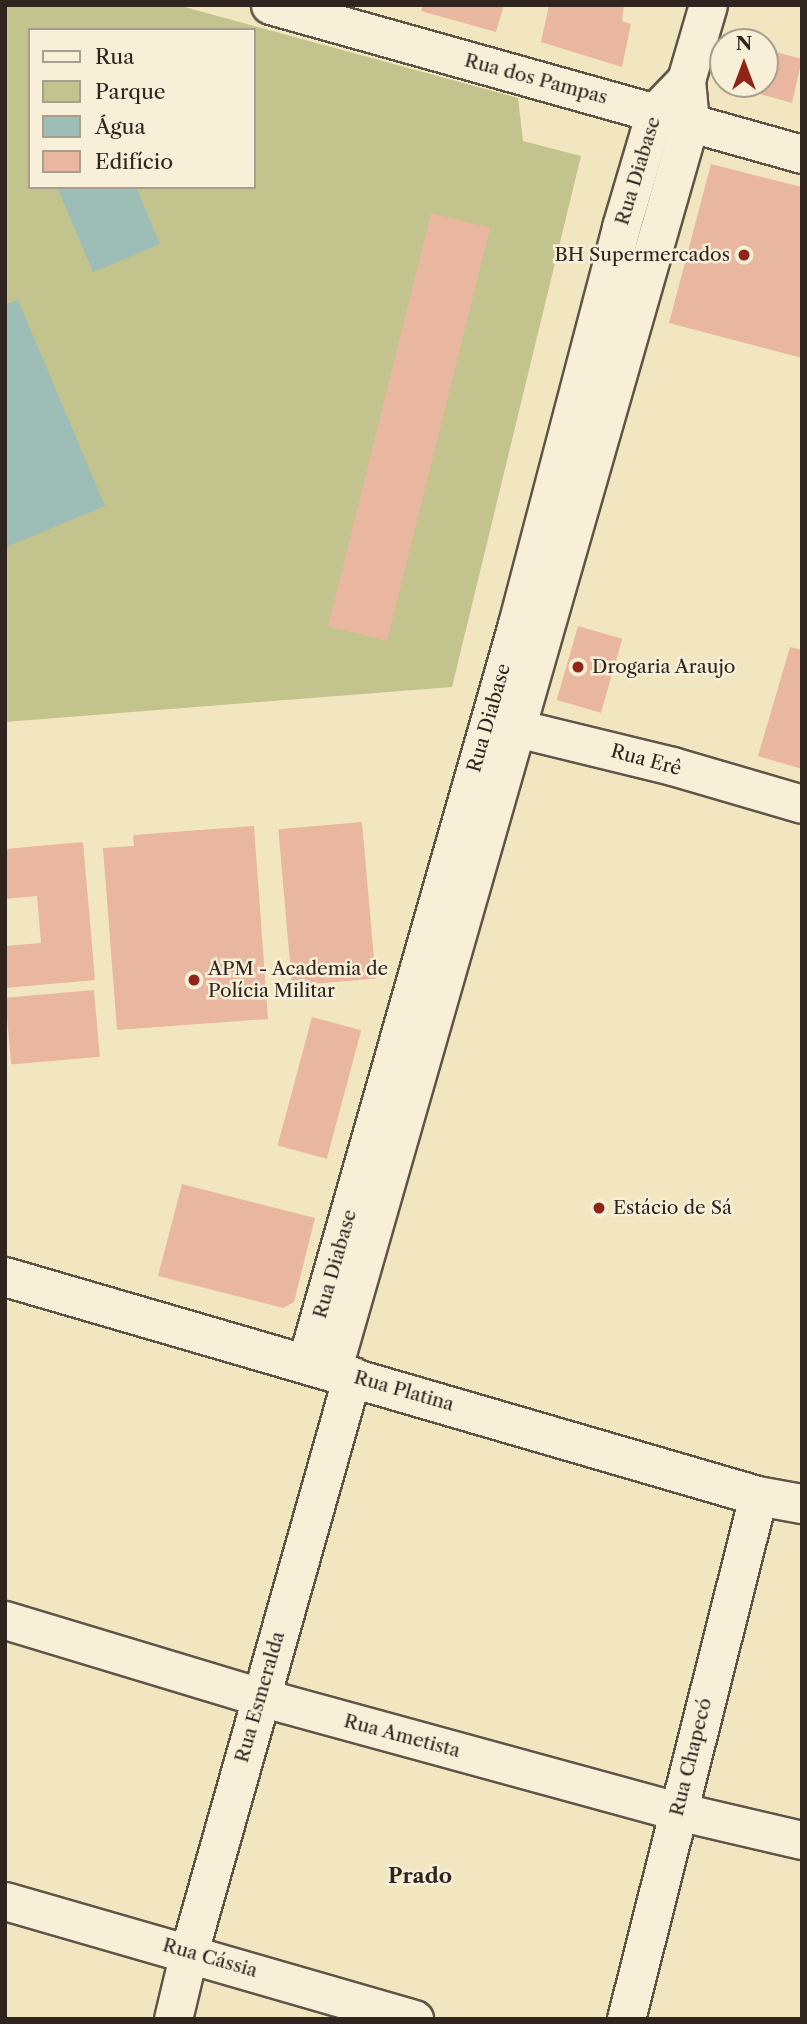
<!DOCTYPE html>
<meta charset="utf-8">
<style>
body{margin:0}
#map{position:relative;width:807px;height:2024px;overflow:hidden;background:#f2e6c1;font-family:"Libre Caslon Text",serif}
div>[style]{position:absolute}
.green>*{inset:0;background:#c2c38d}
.water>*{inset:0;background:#9cbeb7}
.building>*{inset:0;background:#e9b7a0;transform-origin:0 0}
.roads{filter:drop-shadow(2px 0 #605447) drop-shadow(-2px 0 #605447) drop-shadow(0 2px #605447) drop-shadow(0 -2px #605447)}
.minor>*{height:37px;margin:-18.5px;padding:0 18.5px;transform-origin:18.5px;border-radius:18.5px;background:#f7efd7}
.tertiary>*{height:38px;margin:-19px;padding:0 19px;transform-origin:19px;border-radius:19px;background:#f7efd7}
.dots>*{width:19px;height:19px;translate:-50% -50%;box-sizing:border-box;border:4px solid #f7efd7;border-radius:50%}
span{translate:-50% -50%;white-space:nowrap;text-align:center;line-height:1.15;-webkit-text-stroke:5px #f7efd7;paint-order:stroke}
.street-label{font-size:19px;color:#2f241e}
.poi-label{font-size:19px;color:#2f241e}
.right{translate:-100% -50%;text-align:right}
.left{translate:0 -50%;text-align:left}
.neighbourhood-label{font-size:21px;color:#2f241e;font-weight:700}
.frame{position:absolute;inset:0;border:7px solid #2f241e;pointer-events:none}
.legend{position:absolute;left:28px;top:28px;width:228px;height:161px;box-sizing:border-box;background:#f7efd7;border:2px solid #a79e8d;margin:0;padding:9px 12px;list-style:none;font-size:21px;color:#2f241e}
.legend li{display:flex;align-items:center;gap:14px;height:35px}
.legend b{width:35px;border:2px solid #a79e8d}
.north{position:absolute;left:709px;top:28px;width:70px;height:70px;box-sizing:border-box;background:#f7efd7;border:2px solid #a79e8d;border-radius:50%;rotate:0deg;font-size:19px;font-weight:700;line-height:28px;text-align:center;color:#2f241e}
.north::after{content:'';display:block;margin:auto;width:24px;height:32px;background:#8f2418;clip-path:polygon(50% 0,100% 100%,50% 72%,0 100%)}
</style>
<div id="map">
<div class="green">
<div style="clip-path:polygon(evenodd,5px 5px,177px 5px,518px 98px,523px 141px,581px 156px,452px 687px,5px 722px,5px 5px,30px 30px,254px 30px,254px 187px,30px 187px,30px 30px)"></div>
</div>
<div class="water">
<div style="clip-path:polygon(57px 187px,136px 187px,160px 244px,93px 272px)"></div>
<div style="clip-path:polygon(18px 300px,105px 506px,6px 547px,5px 305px)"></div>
</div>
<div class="building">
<div style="clip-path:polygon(423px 5px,504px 5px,496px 32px,421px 11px)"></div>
<div style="clip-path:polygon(549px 5px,624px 5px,622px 21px,631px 24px,622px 67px,541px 42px)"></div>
<div style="clip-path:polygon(765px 49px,802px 59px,792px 103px,728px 85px,765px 84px)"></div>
<div style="clip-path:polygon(711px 164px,802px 187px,802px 358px,669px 323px)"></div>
<div style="left:431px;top:213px;width:61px;height:426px;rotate:14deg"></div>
<div style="left:578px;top:626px;width:46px;height:77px;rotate:16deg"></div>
<div style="clip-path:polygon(790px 647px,802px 650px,802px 769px,758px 756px)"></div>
<div style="left:362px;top:822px;width:157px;height:84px;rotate:85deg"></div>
<div style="clip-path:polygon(254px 826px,268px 1019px,117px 1030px,103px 848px,134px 846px,133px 835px)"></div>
<div style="clip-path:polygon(83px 842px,95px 980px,5px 988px,5px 946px,41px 943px,37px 896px,5px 899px,5px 849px)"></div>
<div style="left:94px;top:990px;width:67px;height:89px;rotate:85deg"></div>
<div style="left:312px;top:1017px;width:51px;height:133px;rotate:15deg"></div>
<div style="clip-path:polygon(182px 1184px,315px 1218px,294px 1302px,283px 1308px,158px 1276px)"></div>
</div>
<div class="roads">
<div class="minor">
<div style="left:270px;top:5px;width:552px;rotate:15.65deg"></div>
<div style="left:496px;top:723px;width:181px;rotate:13.7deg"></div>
<div style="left:672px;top:766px;width:135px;rotate:16.3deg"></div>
<div style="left:306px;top:1363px;width:769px;rotate:-74.06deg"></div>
<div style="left:517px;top:624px;width:410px;rotate:-75.3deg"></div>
<div style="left:621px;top:227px;width:120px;rotate:-73.5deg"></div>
<div style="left:655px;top:112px;width:45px;rotate:-45.9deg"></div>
<div style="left:332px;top:1371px;width:1299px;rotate:-74.01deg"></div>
<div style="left:690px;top:122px;width:42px;rotate:-95.4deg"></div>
<div style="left:686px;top:80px;width:78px;rotate:-73.7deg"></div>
<div style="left:5px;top:1620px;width:266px;rotate:16.8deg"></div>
<div style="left:260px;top:1697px;width:432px;rotate:15.3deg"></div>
<div style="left:677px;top:1811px;width:128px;rotate:13.1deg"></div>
<div style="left:5px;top:1901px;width:426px;rotate:16.1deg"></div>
<div style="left:173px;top:2019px;width:69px;rotate:-76.6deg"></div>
<div style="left:189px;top:1952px;width:599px;rotate:-74.2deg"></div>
<div style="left:626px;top:2019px;width:539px;rotate:-75.83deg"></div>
</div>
<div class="tertiary">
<div style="left:5px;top:1277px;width:784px;rotate:16.22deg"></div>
<div style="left:758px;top:1496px;width:45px;rotate:10.3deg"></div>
</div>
</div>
<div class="dots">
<div style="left:744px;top:255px;background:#8f2418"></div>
<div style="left:578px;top:667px;background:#8f2418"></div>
<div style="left:194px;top:980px;background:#8f2418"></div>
<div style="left:599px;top:1208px;background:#8f2418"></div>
</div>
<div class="street-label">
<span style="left:536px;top:79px;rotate:15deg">Rua dos Pampas</span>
<span style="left:638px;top:171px;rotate:-73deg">Rua Diabase</span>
<span style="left:489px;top:718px;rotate:-74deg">Rua Diabase</span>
<span style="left:646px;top:760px;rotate:15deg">Rua Erê</span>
<span style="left:335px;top:1264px;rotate:-74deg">Rua Diabase</span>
<span style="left:404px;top:1391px;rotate:16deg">Rua Platina</span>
<span style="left:260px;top:1697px;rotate:-74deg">Rua Esmeralda</span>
<span style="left:402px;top:1736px;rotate:15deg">Rua Ametista</span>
<span style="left:691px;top:1757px;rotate:-76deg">Rua Chapecó</span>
<span style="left:210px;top:1958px;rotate:16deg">Rua Cássia</span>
</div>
<div class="poi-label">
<span class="right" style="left:730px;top:255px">BH Supermercados</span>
<span class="left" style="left:592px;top:667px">Drogaria Araujo</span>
<span class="left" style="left:208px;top:980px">APM - Academia de<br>Polícia Militar</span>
<span class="left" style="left:613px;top:1208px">Estácio de Sá</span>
</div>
<div class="neighbourhood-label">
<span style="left:420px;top:1876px">Prado</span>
</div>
<div class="frame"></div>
<ul class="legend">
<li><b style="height:9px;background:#f7efd7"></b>Rua</li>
<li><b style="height:19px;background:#c2c38d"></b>Parque</li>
<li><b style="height:19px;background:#9cbeb7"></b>Água</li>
<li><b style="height:19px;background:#e9b7a0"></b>Edifício</li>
</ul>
<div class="north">N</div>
</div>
